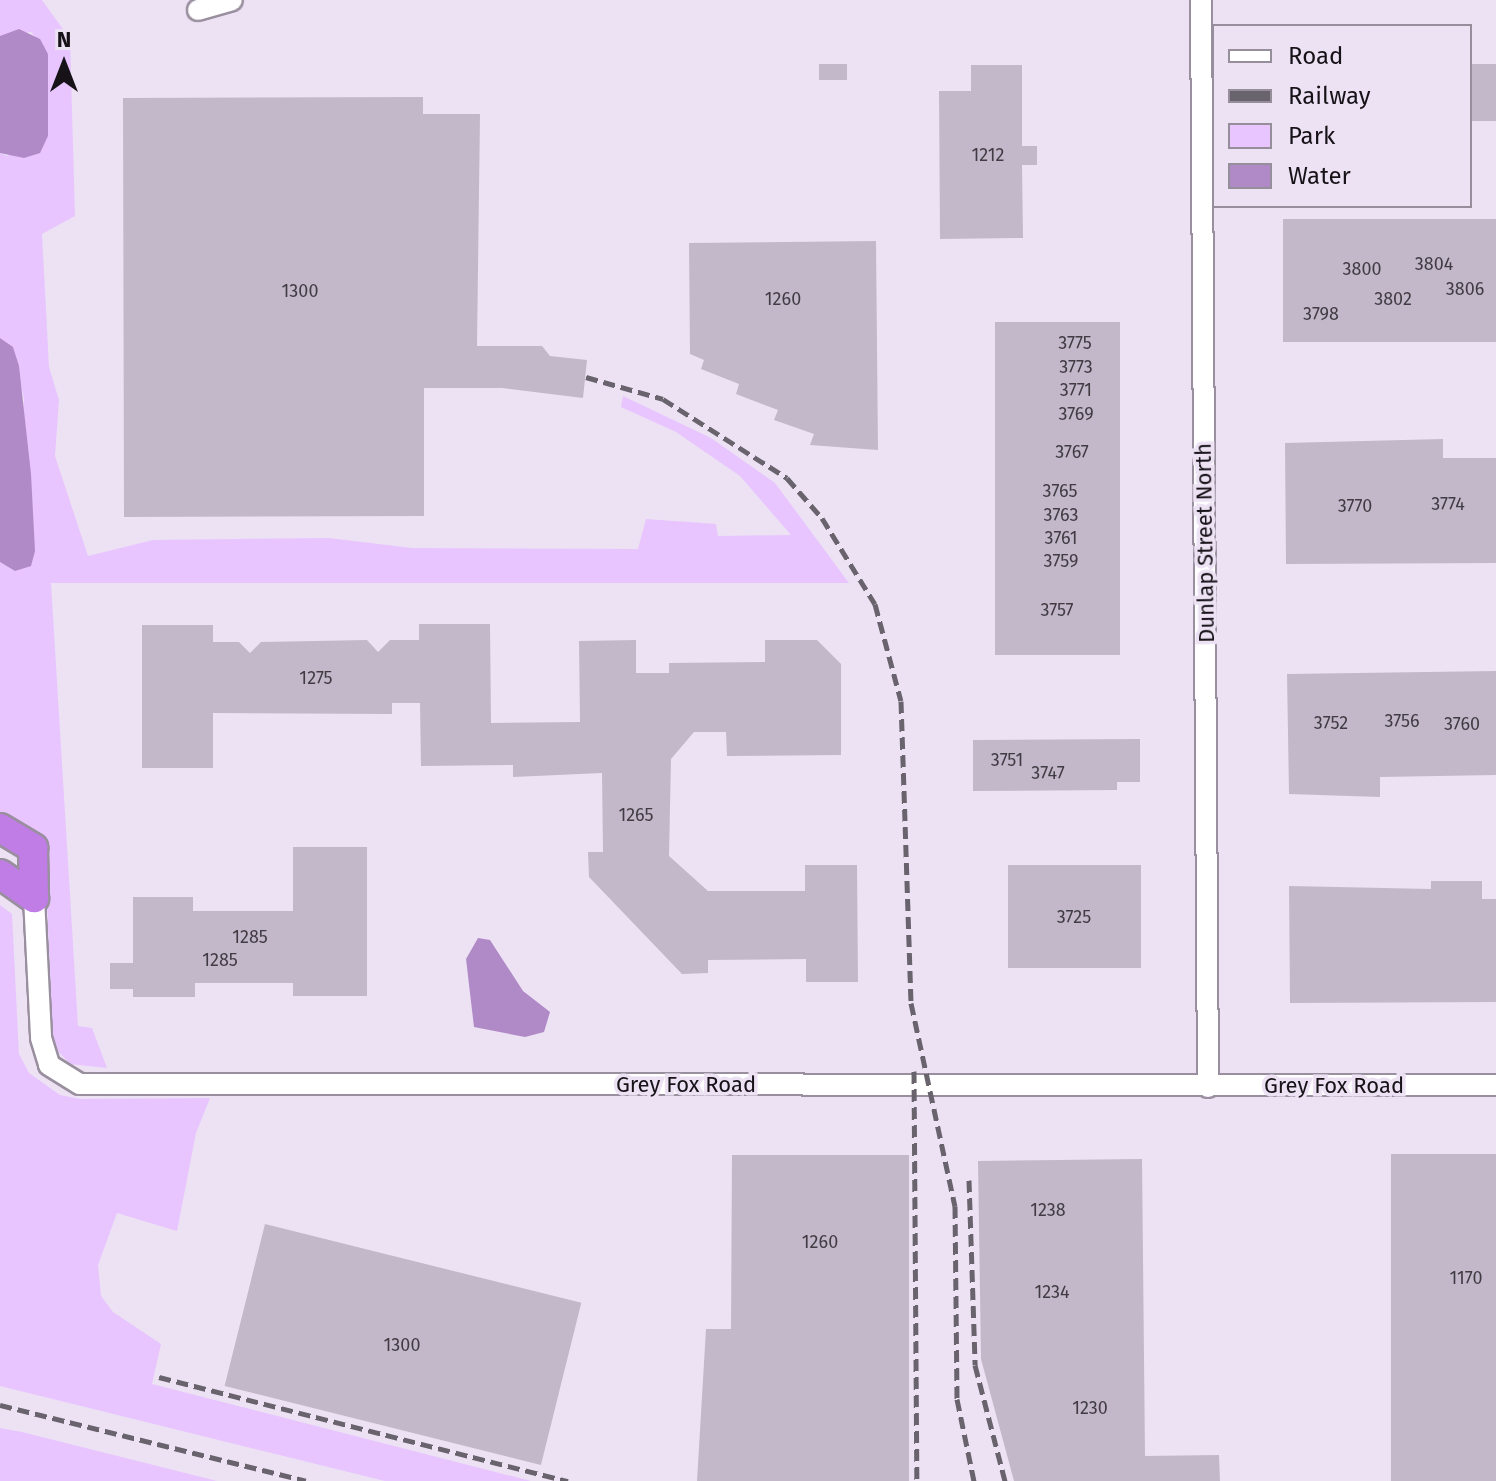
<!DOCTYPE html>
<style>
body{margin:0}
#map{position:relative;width:1496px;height:1481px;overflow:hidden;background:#ece2f3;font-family:"Fira Sans",sans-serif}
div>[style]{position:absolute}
.green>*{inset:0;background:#e8c5ff}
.water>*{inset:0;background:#b089c7}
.building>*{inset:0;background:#c2b8c9;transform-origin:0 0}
.roads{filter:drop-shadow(2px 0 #998f9f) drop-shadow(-2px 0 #998f9f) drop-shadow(0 2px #998f9f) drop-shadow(0 -2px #998f9f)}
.minor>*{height:20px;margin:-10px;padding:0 10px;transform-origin:10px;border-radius:10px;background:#fff}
.highway>*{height:28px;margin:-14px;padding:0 14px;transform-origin:14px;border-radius:14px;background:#c07de6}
.rail>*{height:5px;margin-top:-2.5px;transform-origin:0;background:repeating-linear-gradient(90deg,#69636d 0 12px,transparent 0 18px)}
span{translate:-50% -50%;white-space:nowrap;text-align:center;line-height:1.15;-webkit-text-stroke:7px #ece2f3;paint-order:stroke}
.number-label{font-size:18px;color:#413c44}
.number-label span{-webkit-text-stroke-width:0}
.street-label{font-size:22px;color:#161218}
.legend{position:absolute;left:1212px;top:24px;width:260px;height:184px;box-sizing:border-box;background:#ece2f3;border:2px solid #968f9b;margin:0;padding:10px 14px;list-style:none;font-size:24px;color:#161218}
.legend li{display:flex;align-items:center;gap:16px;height:40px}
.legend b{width:40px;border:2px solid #968f9b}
.north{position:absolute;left:24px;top:24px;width:80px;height:80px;-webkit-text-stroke:6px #ece2f3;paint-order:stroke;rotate:0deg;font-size:22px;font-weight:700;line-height:32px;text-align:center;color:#161218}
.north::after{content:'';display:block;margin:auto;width:28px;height:36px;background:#161218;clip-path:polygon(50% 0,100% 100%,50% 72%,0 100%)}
</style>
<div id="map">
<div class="green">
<div style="clip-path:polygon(0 0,42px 0,70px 39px,75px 216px,42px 234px,49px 367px,59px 400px,55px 456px,88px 556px,153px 540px,329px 538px,412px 548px,638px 549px,646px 519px,716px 524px,718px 536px,791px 535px,740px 476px,676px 432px,621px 407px,623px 396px,711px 438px,775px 483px,849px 583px,51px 583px,78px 1026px,92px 1028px,107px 1068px,70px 1064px,53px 1046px,45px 855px,27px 826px,0 815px,0 562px,15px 571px,24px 399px,13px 347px,0 338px,0 153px,7px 156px,48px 136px,48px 54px,31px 32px,0 36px)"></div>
<div style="clip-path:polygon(0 905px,12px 914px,19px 1054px,29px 1073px,60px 1095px,80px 1099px,210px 1098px,196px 1133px,177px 1231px,117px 1213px,98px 1265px,101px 1296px,113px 1312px,161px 1344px,152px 1384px,531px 1481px,385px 1481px,0 1386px)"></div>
<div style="clip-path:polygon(0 1428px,22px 1432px,217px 1481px,0 1481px)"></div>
</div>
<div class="water">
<div style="clip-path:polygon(19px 29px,40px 39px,48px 54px,48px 136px,40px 153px,24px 158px,0 153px,0 36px)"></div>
<div style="clip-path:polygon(0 338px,13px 347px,19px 366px,31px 474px,35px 551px,31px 566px,15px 571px,0 562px)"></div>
<div style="clip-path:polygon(478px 938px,490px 940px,523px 991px,550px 1012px,544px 1032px,525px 1037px,474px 1027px,466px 959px)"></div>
</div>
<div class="building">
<div style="left:819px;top:64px;width:28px;height:16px"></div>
<div style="left:1470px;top:64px;width:26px;height:57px"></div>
<div style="clip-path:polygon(971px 65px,1022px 65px,1022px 146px,1037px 146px,1037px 165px,1022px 165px,1023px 238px,940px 239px,939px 91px,971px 91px)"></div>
<div style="clip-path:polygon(423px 97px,423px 114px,480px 114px,477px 346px,542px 346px,550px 356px,587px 360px,583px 398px,502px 388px,424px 388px,424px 516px,124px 517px,123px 98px)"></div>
<div style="left:1496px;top:219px;width:123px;height:213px;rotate:90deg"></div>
<div style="clip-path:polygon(876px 241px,878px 450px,810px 445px,814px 434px,774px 420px,778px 410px,736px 394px,739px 384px,701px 369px,704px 360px,690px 354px,689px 243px)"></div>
<div style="left:1120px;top:322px;width:333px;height:125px;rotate:90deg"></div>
<div style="clip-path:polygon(1443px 439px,1443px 458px,1496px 458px,1496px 563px,1286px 564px,1285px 443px)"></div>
<div style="clip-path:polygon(419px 624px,490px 624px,491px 723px,580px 722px,579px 641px,636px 640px,636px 673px,669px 673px,669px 663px,765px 662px,765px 640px,817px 640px,841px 664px,841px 755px,727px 756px,726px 732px,694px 732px,671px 759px,669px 856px,708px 891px,805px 891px,805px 865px,857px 865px,858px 982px,806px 982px,806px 959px,708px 960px,708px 973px,682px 974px,589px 877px,588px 852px,603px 852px,602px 773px,513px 777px,513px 765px,421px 766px,420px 703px,392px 703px,392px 714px,213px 713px,213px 768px,142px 768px,142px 625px,213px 625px,213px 642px,239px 642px,250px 653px,261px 642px,367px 640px,378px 652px,390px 640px,419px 640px)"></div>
<div style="clip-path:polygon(1496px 671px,1496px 775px,1380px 777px,1380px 797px,1289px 794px,1287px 674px)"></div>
<div style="clip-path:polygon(1140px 739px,1140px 782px,1117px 782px,1117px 790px,973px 791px,973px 740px)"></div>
<div style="clip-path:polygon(293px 847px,367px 847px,367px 996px,293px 996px,293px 983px,195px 983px,195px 997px,133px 997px,133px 989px,110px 989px,110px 963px,133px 963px,133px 897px,193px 897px,193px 911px,293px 911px)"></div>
<div style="left:1008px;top:865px;width:133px;height:103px"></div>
<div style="clip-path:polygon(1431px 881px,1482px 881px,1482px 899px,1496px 899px,1496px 1002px,1290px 1003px,1289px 886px,1431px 889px)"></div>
<div style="left:1496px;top:1154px;width:327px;height:105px;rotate:90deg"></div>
<div style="clip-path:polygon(732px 1155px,909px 1155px,909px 1481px,697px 1481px,706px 1329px,731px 1329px)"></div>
<div style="clip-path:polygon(1142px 1159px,1145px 1456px,1219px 1455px,1220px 1481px,1014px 1481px,981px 1359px,978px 1161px)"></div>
<div style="left:265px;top:1224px;width:326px;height:167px;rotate:14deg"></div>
</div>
<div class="roads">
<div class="minor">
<div style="left:1201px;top:0;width:1087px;rotate:89.63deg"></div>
<div style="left:198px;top:10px;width:35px;rotate:-16deg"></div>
<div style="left:34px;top:898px;width:140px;rotate:87.1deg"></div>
<div style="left:41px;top:1038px;width:28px;rotate:73deg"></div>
<div style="left:49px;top:1065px;width:36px;rotate:32deg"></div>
<div style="left:80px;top:1084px;width:1416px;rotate:0.04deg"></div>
</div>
<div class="highway">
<div style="left:0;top:828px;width:39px;rotate:31deg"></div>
<div style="left:33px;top:848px;width:50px;rotate:88.9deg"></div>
<div style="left:0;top:874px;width:42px;rotate:35.2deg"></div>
</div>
</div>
<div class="rail">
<div style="left:586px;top:377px;width:80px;rotate:15.9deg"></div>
<div style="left:663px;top:399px;width:147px;rotate:32.5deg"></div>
<div style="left:787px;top:478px;width:53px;rotate:48.8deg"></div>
<div style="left:822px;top:518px;width:101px;rotate:58.4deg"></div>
<div style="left:875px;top:604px;width:100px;rotate:75deg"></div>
<div style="left:901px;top:701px;width:302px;rotate:88.1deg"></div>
<div style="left:911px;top:1003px;width:208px;rotate:77.8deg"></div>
<div style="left:955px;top:1206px;width:193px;rotate:89.4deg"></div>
<div style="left:957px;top:1399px;width:84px;rotate:78.3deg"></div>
<div style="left:914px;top:1071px;width:409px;rotate:89.6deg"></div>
<div style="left:969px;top:1180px;width:185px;rotate:88.1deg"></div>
<div style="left:975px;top:1365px;width:120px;rotate:75.5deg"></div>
<div style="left:159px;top:1377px;width:422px;rotate:14.3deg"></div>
<div style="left:0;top:1405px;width:315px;rotate:13.9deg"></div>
</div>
<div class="number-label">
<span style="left:988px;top:155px">1212</span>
<span style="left:1434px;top:264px">3804</span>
<span style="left:1362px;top:269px">3800</span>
<span style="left:1465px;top:289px">3806</span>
<span style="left:300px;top:291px">1300</span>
<span style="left:783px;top:299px">1260</span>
<span style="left:1393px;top:299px">3802</span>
<span style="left:1321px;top:314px">3798</span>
<span style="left:1075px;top:343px">3775</span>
<span style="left:1076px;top:367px">3773</span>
<span style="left:1076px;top:390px">3771</span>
<span style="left:1076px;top:414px">3769</span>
<span style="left:1072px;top:452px">3767</span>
<span style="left:1060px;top:491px">3765</span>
<span style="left:1448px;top:504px">3774</span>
<span style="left:1355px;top:506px">3770</span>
<span style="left:1061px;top:515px">3763</span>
<span style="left:1061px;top:538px">3761</span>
<span style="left:1061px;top:561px">3759</span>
<span style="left:1057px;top:610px">3757</span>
<span style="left:316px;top:678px">1275</span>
<span style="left:1402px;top:721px">3756</span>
<span style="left:1331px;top:723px">3752</span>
<span style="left:1462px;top:724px">3760</span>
<span style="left:1007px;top:760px">3751</span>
<span style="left:1048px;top:773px">3747</span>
<span style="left:636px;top:815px">1265</span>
<span style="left:1074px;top:917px">3725</span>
<span style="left:250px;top:937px">1285</span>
<span style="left:220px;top:960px">1285</span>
<span style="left:1048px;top:1210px">1238</span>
<span style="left:820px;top:1242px">1260</span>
<span style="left:1466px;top:1278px">1170</span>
<span style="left:1052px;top:1292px">1234</span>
<span style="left:402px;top:1345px">1300</span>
<span style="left:1090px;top:1408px">1230</span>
</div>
<div class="street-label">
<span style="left:1205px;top:543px;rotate:-91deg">Dunlap Street North</span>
<span style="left:686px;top:1085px">Grey Fox Road</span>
<span style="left:1334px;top:1086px">Grey Fox Road</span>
</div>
<ul class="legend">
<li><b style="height:10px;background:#fff"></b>Road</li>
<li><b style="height:10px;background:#69636d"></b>Railway</li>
<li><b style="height:22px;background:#e8c5ff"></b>Park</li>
<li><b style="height:22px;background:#b089c7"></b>Water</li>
</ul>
<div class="north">N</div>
</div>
